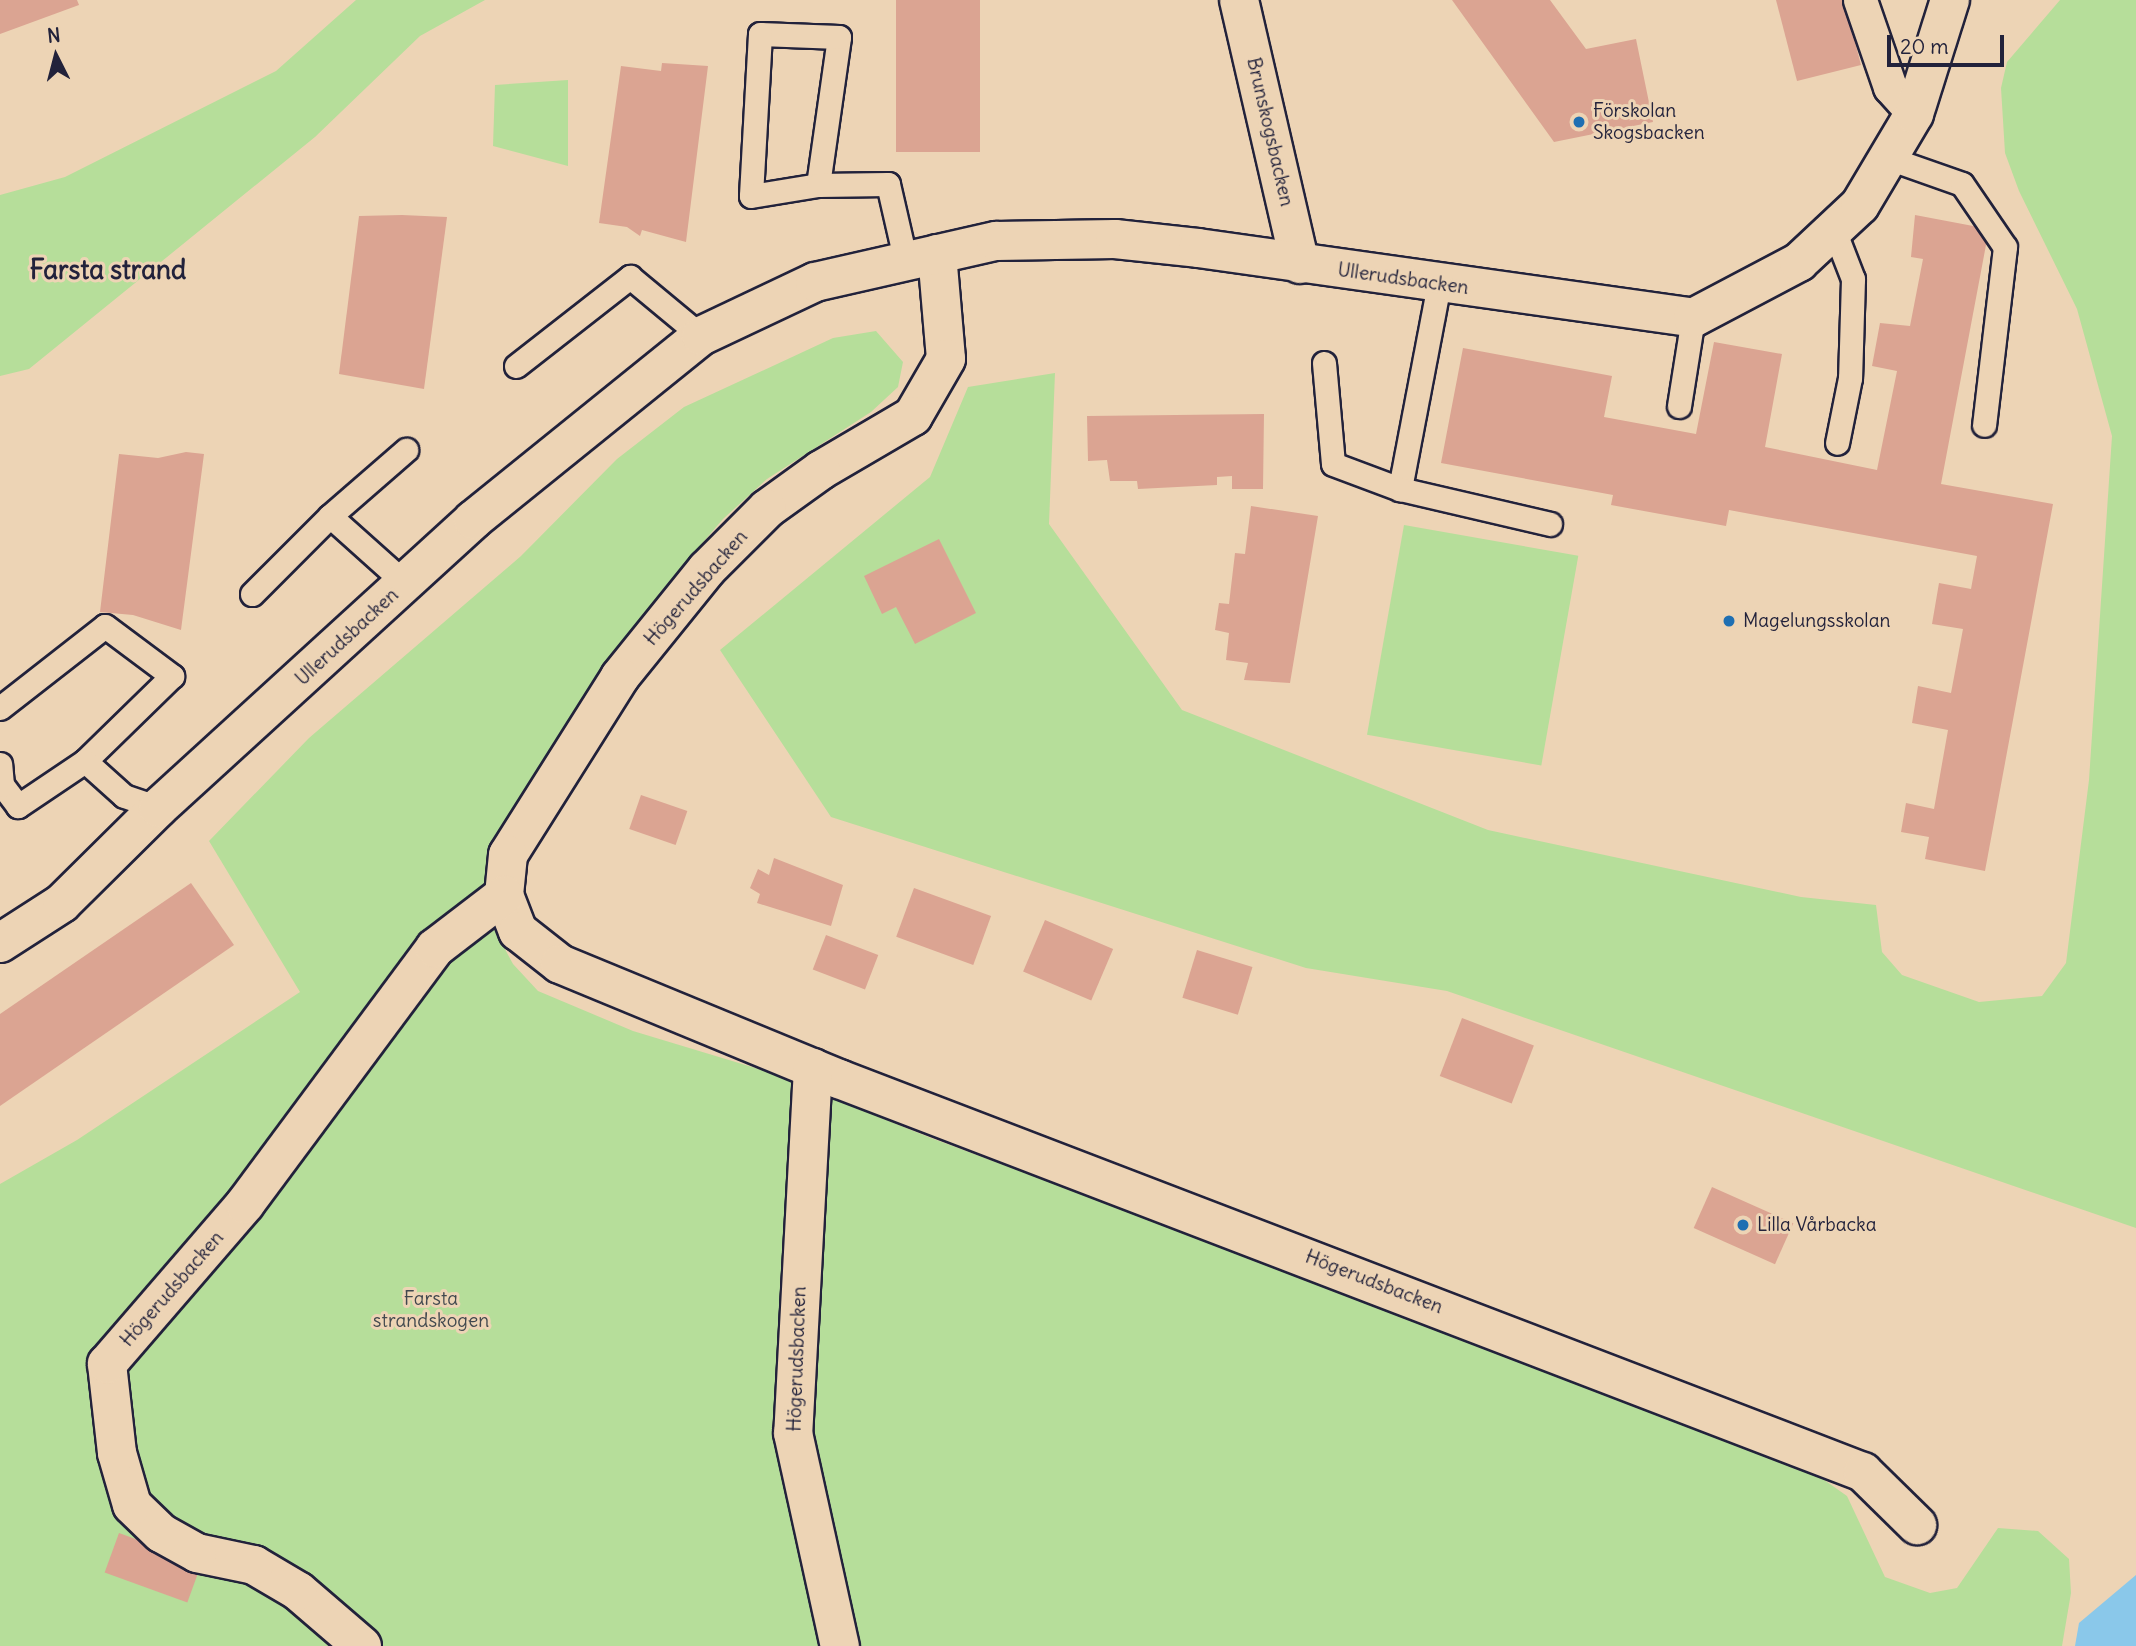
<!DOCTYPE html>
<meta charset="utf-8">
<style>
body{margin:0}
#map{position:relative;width:2136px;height:1646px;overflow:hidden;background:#edd4b5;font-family:Delius,sans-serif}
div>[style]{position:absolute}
.green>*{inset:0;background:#b6de9a;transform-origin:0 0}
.water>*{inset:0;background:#8ac8ea}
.building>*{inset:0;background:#dba492;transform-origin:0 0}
.roads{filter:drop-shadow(2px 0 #22223b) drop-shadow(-2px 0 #22223b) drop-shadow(0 2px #22223b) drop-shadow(0 -2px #22223b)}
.service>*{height:23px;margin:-11.5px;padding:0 11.5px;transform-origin:11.5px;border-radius:11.5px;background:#edd4b5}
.pedestrian>*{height:33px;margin:-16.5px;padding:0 16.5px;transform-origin:16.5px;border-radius:16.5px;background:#edd4b5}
.minor>*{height:38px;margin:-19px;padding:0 19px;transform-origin:19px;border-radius:19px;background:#edd4b5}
.dots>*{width:19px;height:19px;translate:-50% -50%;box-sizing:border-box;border:4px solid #edd4b5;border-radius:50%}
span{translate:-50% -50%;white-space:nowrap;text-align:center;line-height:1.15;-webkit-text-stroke:6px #edd4b5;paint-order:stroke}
.poi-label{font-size:19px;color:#22223b}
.left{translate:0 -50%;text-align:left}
.street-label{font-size:19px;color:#22223b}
.park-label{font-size:19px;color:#40484e}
.district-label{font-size:26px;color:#22223b;font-weight:700}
.north{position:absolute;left:21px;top:21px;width:70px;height:70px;-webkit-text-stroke:5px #edd4b5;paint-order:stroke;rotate:354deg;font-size:19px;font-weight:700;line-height:28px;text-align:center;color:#22223b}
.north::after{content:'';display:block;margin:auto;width:24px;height:32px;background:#22223b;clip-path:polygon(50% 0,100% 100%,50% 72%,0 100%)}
.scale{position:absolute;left:1887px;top:35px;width:117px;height:32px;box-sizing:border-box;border:4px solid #22223b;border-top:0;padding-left:9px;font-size:21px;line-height:24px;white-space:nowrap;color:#22223b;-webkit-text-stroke:5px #edd4b5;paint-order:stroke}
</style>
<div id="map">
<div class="green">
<div style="clip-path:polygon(356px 0,485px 0,420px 36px,315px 137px,29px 369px,0 376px,0 195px,65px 177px,276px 71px)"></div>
<div style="clip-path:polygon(2060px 0,2136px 0,2136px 1228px,1447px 991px,1306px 968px,831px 817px,720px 650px,930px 477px,968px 387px,1055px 373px,1049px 524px,1182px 710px,1488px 830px,1801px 897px,1876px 905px,1882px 952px,1902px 975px,1979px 1002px,2042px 996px,2066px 963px,2089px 780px,2112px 436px,2077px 309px,2019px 191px,2005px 153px,2001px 88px,2007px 62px)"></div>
<div style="clip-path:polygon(568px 80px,568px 166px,493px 146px,495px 85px)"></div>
<div style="clip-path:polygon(876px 331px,903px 362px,898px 387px,871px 412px,767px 479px,723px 519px,662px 590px,584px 701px,488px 884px,498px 936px,513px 964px,538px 991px,633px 1031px,762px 1070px,931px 1138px,1793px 1458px,1847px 1496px,1885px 1577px,1930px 1593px,1957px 1588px,1998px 1528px,2038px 1531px,2069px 1559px,2071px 1593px,2062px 1646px,0 1646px,0 1184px,77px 1140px,300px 992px,209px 841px,309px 738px,521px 556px,617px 459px,684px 407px,833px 338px)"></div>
<div style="left:1404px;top:525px;width:177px;height:213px;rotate:10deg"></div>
</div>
<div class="water">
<div style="clip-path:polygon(2136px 1575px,2136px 1646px,2075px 1646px,2079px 1623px)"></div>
</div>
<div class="building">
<div style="clip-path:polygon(0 0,77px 0,79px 5px,0 34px)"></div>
<div style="left:896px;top:0;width:84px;height:152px"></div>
<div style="clip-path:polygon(1452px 0,1550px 0,1586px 49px,1636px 39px,1653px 122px,1554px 142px)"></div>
<div style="clip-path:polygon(1776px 0,1844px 0,1861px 65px,1797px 81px)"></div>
<div style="clip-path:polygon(662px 63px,708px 66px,686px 242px,642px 230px,640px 236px,627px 227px,599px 223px,621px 66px,661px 71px)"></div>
<div style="clip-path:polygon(402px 215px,447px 217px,424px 389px,339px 374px,359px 216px)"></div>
<div style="clip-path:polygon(1915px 215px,1989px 229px,1941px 484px,2053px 504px,1985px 871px,1925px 859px,1929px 837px,1901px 832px,1906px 803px,1934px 809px,1948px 730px,1912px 723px,1918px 686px,1951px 693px,1963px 629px,1932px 624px,1939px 583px,1971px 589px,1977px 556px,1729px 510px,1726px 526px,1611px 505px,1613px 495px,1441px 463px,1463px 348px,1612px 376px,1604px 417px,1696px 434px,1714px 342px,1782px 354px,1765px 447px,1877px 470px,1897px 371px,1872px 366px,1880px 323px,1910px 326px,1923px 259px,1911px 257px)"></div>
<div style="clip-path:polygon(1264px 414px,1263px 489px,1232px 489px,1232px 476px,1217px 477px,1217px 485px,1138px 489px,1137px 481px,1110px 481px,1107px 460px,1088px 461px,1087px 416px)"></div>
<div style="clip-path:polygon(186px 452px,204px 454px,181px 630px,133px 615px,100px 612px,119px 454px,158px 458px)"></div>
<div style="clip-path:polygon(1251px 506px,1318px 516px,1290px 683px,1244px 680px,1248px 663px,1226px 660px,1229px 633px,1215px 630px,1219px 603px,1229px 604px,1235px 553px,1245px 554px)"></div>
<div style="clip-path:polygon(939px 539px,976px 613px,915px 644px,896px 607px,882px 614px,864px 576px)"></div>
<div style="left:641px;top:795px;width:49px;height:36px;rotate:19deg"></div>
<div style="clip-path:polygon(774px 858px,843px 885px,831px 926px,757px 903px,760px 894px,750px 888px,758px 869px,769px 875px)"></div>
<div style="clip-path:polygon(191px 883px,234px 945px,0 1106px,0 1014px)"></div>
<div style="left:914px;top:888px;width:82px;height:52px;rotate:20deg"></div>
<div style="left:1045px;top:920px;width:74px;height:56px;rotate:23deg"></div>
<div style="left:826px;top:935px;width:56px;height:37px;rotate:21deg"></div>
<div style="left:1197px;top:950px;width:58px;height:50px;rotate:17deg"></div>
<div style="left:1462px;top:1018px;width:77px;height:62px;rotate:21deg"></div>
<div style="left:1712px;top:1187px;width:89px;height:45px;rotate:24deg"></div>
<div style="left:119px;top:1533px;width:88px;height:42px;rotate:20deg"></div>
</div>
<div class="roads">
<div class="service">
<div style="left:1891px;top:159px;width:75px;rotate:19.4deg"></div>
<div style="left:1962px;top:184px;width:76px;rotate:55.7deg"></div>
<div style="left:2005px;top:247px;width:179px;rotate:96.7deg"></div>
<div style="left:818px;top:185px;width:149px;rotate:-81.9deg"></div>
<div style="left:839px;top:37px;width:79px;rotate:-177.8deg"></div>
<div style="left:760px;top:34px;width:162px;rotate:93.2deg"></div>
<div style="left:751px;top:196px;width:68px;rotate:-9.3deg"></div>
<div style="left:818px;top:185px;width:70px;rotate:-0.8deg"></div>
<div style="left:888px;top:184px;width:76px;rotate:77.1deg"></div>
<div style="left:1834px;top:230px;width:53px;rotate:68.8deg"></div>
<div style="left:1853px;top:279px;width:99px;rotate:91.7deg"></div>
<div style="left:1850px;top:378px;width:66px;rotate:101.3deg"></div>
<div style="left:1439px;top:284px;width:209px;rotate:100.8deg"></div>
<div style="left:1400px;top:489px;width:154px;rotate:13.1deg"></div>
<div style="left:1324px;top:363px;width:101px;rotate:84.9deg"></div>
<div style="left:1333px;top:464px;width:72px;rotate:20.5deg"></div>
<div style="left:516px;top:366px;width:145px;rotate:-38deg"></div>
<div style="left:630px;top:277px;width:92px;rotate:39.7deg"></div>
<div style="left:1679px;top:406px;width:89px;rotate:-81deg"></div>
<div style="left:330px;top:516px;width:101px;rotate:-41deg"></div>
<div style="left:252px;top:594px;width:110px;rotate:-45deg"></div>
<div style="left:330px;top:516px;width:101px;rotate:41.8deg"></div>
<div style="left:0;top:708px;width:133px;rotate:-38deg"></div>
<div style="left:105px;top:626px;width:84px;rotate:36.7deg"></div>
<div style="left:172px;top:676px;width:122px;rotate:135.7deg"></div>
<div style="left:85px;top:761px;width:81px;rotate:146.1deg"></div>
<div style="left:18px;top:806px;width:26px;rotate:-127deg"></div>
<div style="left:2px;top:785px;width:21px;rotate:-95deg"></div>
<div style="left:85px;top:761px;width:52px;rotate:41.9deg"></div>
<div style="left:124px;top:796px;width:36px;rotate:19deg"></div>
</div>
<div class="pedestrian">
<div style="left:1860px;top:0;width:92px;rotate:71deg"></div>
<div style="left:1890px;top:87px;width:36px;rotate:48deg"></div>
</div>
<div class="minor">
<div style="left:1239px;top:0;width:271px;rotate:77deg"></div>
<div style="left:937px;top:254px;width:105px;rotate:85.1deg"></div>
<div style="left:946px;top:359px;width:66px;rotate:120.1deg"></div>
<div style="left:913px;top:416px;width:107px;rotate:149.6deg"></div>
<div style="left:821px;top:470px;width:67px;rotate:144.2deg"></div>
<div style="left:767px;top:509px;width:85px;rotate:135deg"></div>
<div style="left:707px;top:569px;width:139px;rotate:128.9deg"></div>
<div style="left:620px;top:677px;width:210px;rotate:122.2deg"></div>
<div style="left:508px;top:855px;width:40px;rotate:95.7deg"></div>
<div style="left:504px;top:895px;width:39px;rotate:69deg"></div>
<div style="left:518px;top:931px;width:53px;rotate:38.2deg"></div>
<div style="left:560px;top:964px;width:302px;rotate:22.4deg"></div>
<div style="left:839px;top:1079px;width:1097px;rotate:21deg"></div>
<div style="left:1863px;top:1472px;width:76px;rotate:44.5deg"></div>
<div style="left:0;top:943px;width:74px;rotate:-32.8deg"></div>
<div style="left:62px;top:903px;width:135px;rotate:-44.7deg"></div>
<div style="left:158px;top:808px;width:427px;rotate:-42.4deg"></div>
<div style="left:473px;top:520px;width:293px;rotate:-38.9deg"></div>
<div style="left:701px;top:336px;width:126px;rotate:-25.3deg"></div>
<div style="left:815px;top:282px;width:186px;rotate:-12.8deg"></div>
<div style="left:996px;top:241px;width:119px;rotate:-1deg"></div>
<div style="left:1115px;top:239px;width:83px;rotate:6.2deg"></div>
<div style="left:1198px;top:248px;width:500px;rotate:8deg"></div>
<div style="left:1693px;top:318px;width:120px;rotate:-27.8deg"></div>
<div style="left:1799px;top:262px;width:83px;rotate:-43.1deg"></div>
<div style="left:1860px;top:205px;width:106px;rotate:-59.3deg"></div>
<div style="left:1914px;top:114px;width:120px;rotate:-72.5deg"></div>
<div style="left:813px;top:1068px;width:366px;rotate:93.1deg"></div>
<div style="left:793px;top:1433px;width:218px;rotate:77.6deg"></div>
<div style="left:362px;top:1646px;width:84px;rotate:-139.3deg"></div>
<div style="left:298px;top:1591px;width:51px;rotate:-149.4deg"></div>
<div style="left:254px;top:1565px;width:58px;rotate:-168.1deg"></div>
<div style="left:197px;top:1553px;width:41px;rotate:-150.9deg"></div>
<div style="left:161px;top:1533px;width:40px;rotate:-136deg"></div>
<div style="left:132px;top:1505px;width:54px;rotate:-106.1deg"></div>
<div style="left:117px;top:1453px;width:90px;rotate:-96.4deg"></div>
<div style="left:107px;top:1364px;width:211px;rotate:-49.2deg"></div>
<div style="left:245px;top:1204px;width:319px;rotate:-53.4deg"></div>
<div style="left:435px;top:948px;width:87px;rotate:-37.5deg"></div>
</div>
</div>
<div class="dots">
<div style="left:1579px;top:122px;background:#1f6fb2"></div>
<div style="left:1729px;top:621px;background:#1f6fb2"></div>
<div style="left:1743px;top:1225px;background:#1f6fb2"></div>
</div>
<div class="poi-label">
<span class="left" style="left:1593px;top:122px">Förskolan<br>Skogsbacken</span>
<span class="left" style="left:1743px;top:621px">Magelungsskolan</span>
<span class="left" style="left:1757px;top:1225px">Lilla Vårbacka</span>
</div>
<div class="street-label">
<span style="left:1270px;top:132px;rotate:77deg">Brunskogsbacken</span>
<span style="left:1403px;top:279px;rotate:8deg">Ullerudsbacken</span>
<span style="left:696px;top:588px;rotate:-49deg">Högerudsbacken</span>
<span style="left:347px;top:637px;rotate:-43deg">Ullerudsbacken</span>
<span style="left:1374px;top:1282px;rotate:21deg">Högerudsbacken</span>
<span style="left:172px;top:1289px;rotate:-49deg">Högerudsbacken</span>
<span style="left:797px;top:1359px;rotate:-88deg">Högerudsbacken</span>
</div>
<div class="park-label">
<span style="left:431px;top:1310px">Farsta<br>strandskogen</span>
</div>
<div class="district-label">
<span style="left:108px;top:270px">Farsta strand</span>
</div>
<div class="north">N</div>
<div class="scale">20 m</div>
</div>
